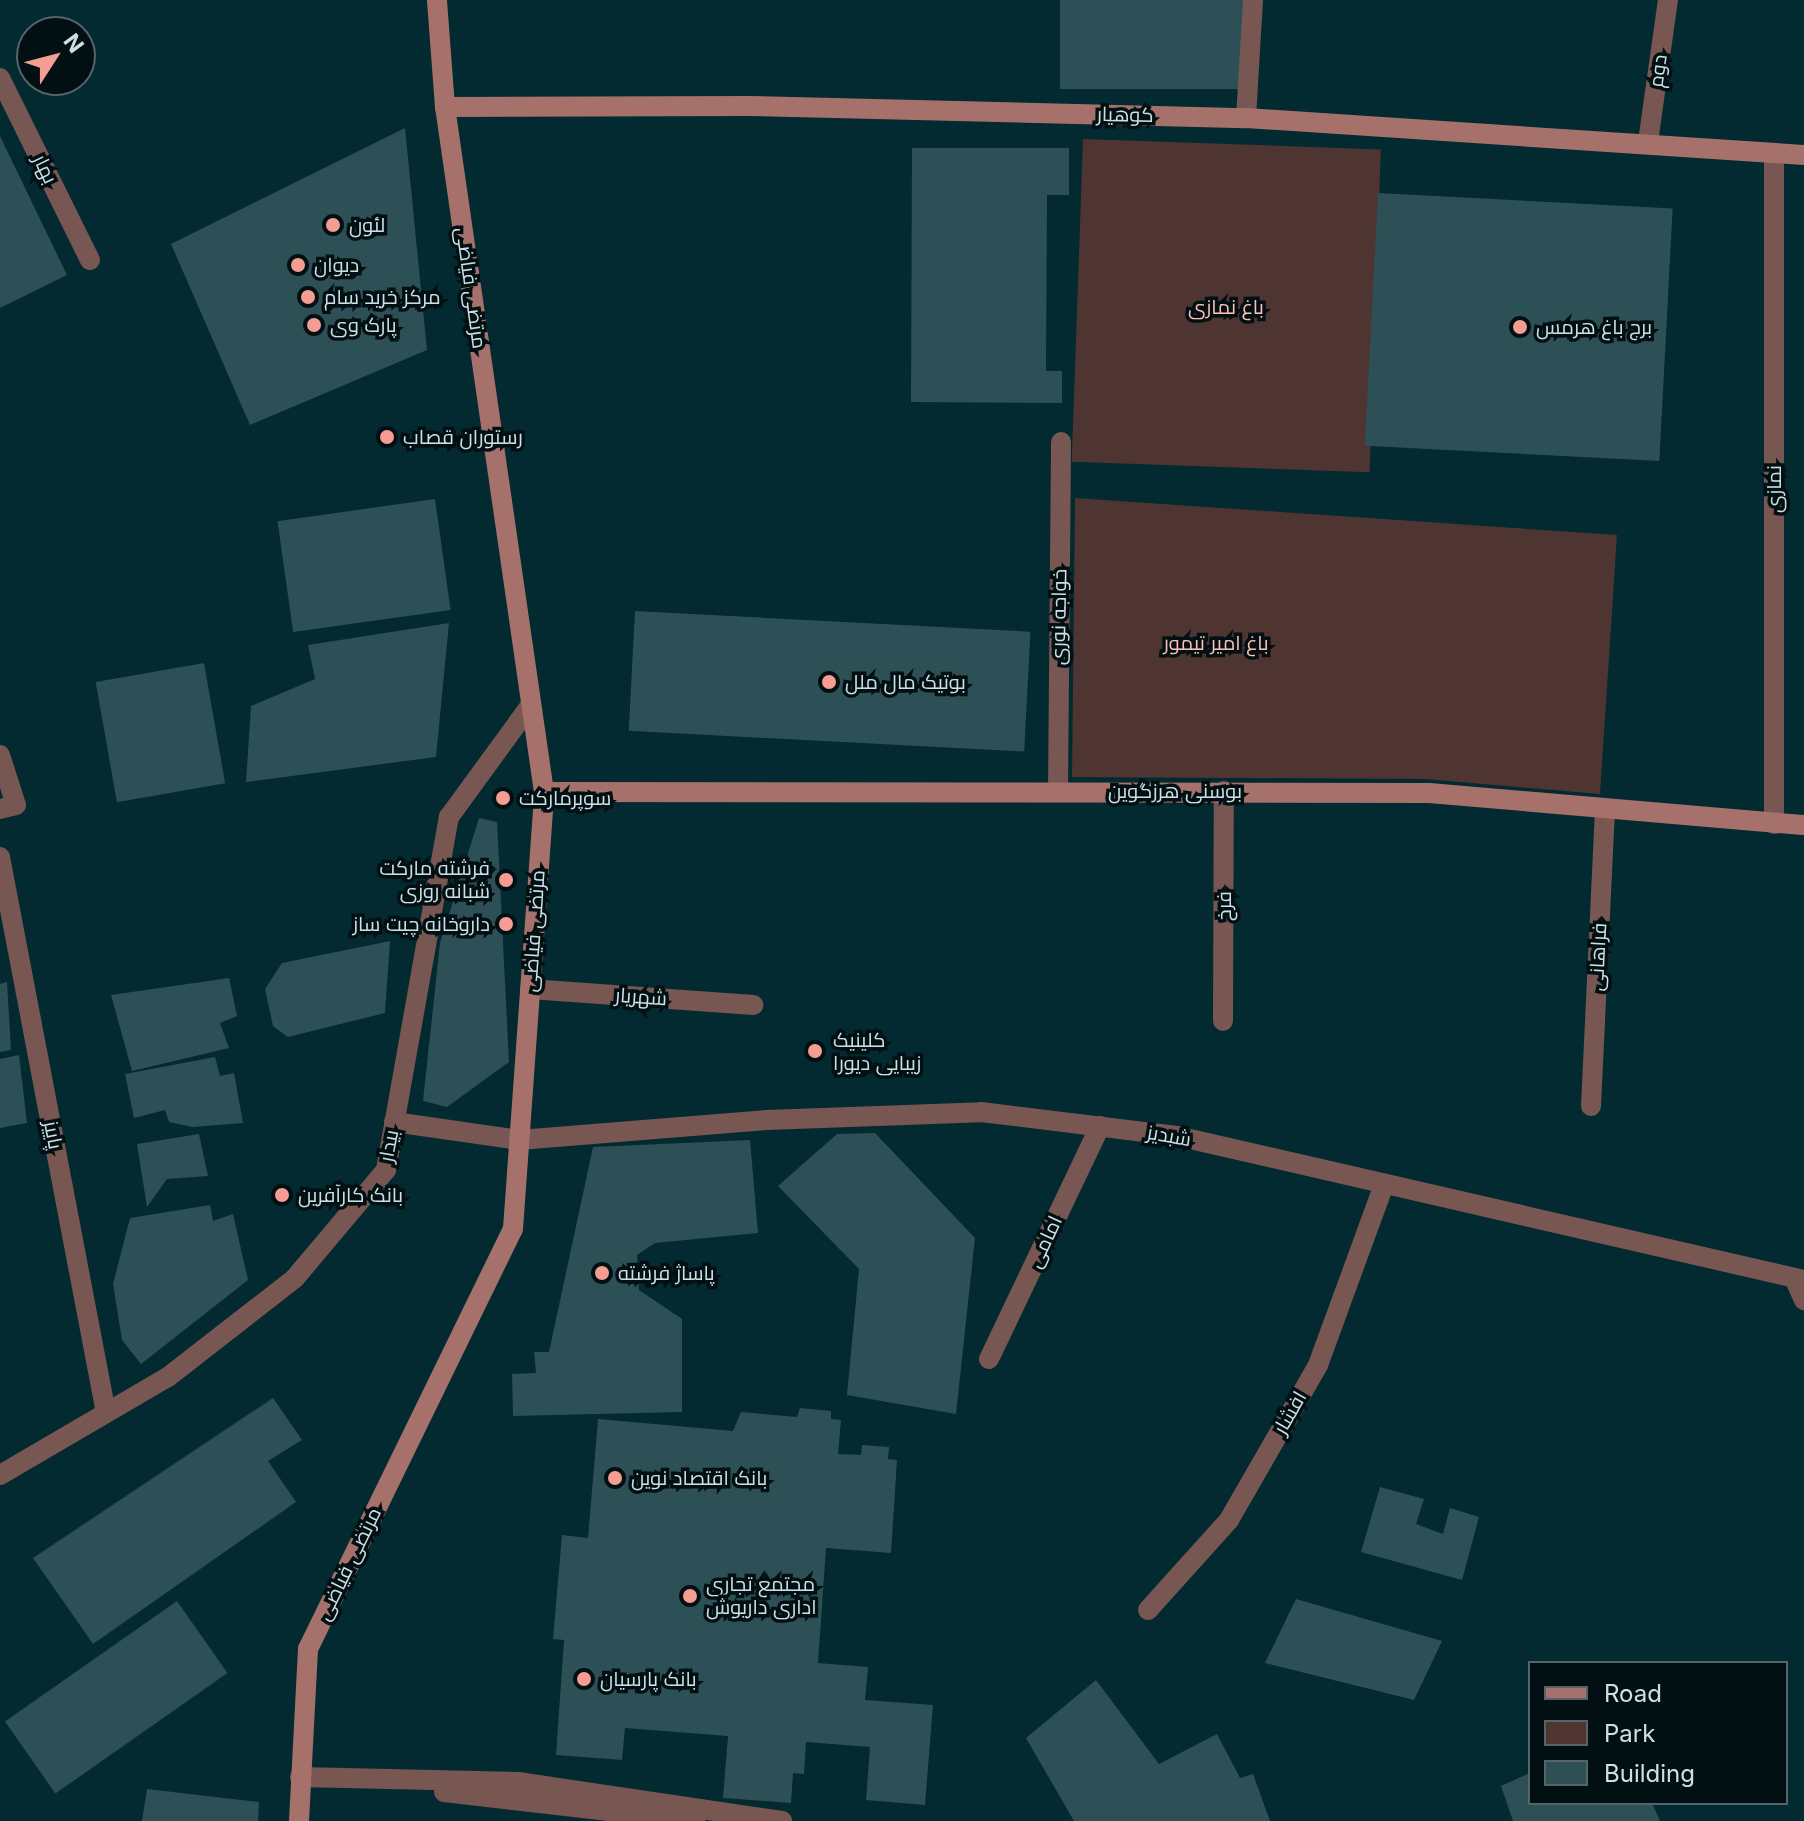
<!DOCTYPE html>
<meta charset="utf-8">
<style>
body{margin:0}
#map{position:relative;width:1804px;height:1821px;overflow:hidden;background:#022a30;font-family:Inter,Cairo,sans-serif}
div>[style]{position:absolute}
.green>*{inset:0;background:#4e3532;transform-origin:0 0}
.building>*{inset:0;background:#2d5056;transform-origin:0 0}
.street>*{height:20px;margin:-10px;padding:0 10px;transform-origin:10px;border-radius:10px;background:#785652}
.secondary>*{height:20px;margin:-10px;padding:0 10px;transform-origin:10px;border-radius:10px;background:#a6716b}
.dots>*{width:22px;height:22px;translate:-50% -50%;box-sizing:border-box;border:4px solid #031013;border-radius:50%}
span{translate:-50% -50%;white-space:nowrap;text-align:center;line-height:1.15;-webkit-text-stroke:7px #031013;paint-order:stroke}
.street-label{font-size:20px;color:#cde1e5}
.poi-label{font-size:20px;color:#cde1e5}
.left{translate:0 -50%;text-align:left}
.right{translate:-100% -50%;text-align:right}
.park-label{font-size:20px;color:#fec0b9}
.legend{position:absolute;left:1528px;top:1661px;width:260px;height:144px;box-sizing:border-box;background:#031013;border:2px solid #546467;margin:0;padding:10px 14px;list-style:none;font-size:24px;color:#cde1e5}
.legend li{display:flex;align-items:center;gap:16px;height:40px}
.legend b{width:40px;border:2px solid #546467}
.north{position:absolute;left:16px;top:16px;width:80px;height:80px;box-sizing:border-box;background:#031013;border:2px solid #546467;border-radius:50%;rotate:54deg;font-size:22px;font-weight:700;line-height:32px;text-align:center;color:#cde1e5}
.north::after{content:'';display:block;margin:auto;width:28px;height:36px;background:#f59c93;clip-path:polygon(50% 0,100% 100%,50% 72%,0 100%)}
</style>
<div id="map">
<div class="green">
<div style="left:1083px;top:139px;width:298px;height:323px;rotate:2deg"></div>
<div style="clip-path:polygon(1075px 498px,1617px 535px,1600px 794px,1425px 779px,1072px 777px)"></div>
</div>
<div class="building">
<div style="left:1060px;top:0;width:190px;height:89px"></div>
<div style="clip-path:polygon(405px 128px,427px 350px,250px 425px,171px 244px)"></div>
<div style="clip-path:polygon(0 136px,67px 275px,0 308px)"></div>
<div style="clip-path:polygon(912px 148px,1069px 148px,1069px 195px,1047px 195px,1046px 371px,1062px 371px,1062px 403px,911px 402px)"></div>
<div style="left:1378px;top:193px;width:295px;height:253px;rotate:3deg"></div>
<div style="left:435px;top:499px;width:112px;height:159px;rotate:82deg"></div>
<div style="left:635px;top:611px;width:396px;height:120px;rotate:3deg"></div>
<div style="clip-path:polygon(449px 623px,436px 757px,246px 782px,251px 706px,315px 679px,308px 645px)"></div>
<div style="left:204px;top:663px;width:122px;height:110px;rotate:80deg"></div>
<div style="clip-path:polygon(479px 818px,497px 822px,509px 1062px,447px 1107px,423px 1101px,440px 943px)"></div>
<div style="clip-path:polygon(390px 941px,385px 1013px,288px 1037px,273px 1026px,265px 989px,282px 963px)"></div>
<div style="clip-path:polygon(229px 978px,237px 1016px,220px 1023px,229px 1048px,132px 1071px,111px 995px)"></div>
<div style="clip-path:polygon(7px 982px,11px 1050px,0 1052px,0 984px)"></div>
<div style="clip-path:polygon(19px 1055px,27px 1123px,0 1128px,0 1059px)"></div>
<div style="clip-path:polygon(215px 1057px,220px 1076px,234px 1073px,243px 1123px,192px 1127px,169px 1122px,165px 1110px,134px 1118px,125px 1074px)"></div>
<div style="clip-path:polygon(875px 1133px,975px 1238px,956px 1414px,847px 1395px,859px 1269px,778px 1186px,837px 1134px)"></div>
<div style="clip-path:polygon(199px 1134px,208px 1176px,167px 1179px,147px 1207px,137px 1144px)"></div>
<div style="clip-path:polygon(750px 1140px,758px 1233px,655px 1243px,637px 1255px,639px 1290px,682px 1319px,682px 1412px,513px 1416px,512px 1374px,536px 1373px,534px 1352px,549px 1352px,593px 1147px)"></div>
<div style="clip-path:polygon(210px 1205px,213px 1221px,233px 1214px,248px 1280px,141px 1364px,122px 1340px,113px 1284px,130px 1218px)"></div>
<div style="clip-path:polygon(273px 1398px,302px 1440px,268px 1461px,296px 1502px,93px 1644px,33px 1558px)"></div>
<div style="clip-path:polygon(800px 1408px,831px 1411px,831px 1419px,841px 1420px,838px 1454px,861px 1455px,862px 1445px,889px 1447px,888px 1459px,897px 1460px,891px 1553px,826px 1548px,818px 1663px,868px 1667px,865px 1700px,933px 1705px,925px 1805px,866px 1800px,870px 1747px,806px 1742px,804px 1774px,793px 1773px,791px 1803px,723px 1798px,728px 1736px,625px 1728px,622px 1760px,556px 1755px,564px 1640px,553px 1639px,562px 1535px,588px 1538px,598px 1419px,733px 1431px,741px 1412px,797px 1417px)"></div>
<div style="clip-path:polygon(1380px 1487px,1424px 1499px,1416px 1524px,1443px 1534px,1450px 1508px,1479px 1517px,1462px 1580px,1361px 1552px)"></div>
<div style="clip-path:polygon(1296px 1599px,1442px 1641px,1414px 1700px,1265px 1663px)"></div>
<div style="left:177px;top:1601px;width:88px;height:210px;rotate:55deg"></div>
<div style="clip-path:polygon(1096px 1680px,1159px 1764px,1217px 1734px,1240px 1778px,1253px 1774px,1270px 1821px,1074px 1821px,1026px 1738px)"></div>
<div style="clip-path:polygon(1530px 1773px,1530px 1803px,1652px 1803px,1660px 1821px,1513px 1821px,1501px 1786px)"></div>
<div style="clip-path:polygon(147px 1789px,259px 1802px,258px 1821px,142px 1821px)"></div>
</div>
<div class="street">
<div style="left:0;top:78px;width:203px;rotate:63.7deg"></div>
<div style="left:1246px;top:118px;width:118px;rotate:-86.6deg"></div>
<div style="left:1648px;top:142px;width:143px;rotate:-82deg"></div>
<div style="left:1774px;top:154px;width:670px;rotate:90deg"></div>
<div style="left:0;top:755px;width:52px;rotate:72.3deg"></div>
<div style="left:16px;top:805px;width:16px;rotate:166deg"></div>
<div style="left:1058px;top:791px;width:349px;rotate:-89.5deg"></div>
<div style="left:0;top:857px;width:566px;rotate:79.21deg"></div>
<div style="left:530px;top:989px;width:224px;rotate:4.1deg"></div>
<div style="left:1223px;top:1021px;width:230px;rotate:-89.8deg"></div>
<div style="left:1591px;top:1106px;width:297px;rotate:-87.3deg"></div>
<div style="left:394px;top:1122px;width:126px;rotate:8.2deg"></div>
<div style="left:519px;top:1140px;width:249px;rotate:-4.6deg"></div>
<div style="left:767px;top:1120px;width:214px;rotate:-2.1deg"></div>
<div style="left:981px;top:1112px;width:197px;rotate:7deg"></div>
<div style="left:1177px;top:1136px;width:643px;rotate:12.93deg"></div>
<div style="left:1795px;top:1280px;width:22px;rotate:66deg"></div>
<div style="left:989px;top:1359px;width:258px;rotate:-64.5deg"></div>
<div style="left:0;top:1475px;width:194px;rotate:-30.3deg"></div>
<div style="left:168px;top:1377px;width:161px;rotate:-37.9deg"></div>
<div style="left:295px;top:1278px;width:141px;rotate:-49.9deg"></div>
<div style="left:386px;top:1170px;width:359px;rotate:-79.9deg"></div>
<div style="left:449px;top:817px;width:137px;rotate:-53.9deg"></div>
<div style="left:1148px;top:1610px;width:121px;rotate:-48deg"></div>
<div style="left:1229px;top:1520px;width:179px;rotate:-60.1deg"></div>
<div style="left:1318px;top:1365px;width:189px;rotate:-69.9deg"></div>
<div style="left:300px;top:1777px;width:218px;rotate:1.3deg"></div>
<div style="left:518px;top:1782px;width:267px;rotate:8.4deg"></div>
<div style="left:444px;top:1792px;width:253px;rotate:6.6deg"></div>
</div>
<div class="secondary">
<div style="left:445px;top:107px;width:304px;rotate:-0.2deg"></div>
<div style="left:749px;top:106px;width:497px;rotate:1.4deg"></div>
<div style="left:1246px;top:118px;width:559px;rotate:3.79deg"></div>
<div style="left:544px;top:792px;width:885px;rotate:0.06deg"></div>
<div style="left:1429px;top:793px;width:376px;rotate:4.9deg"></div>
<div style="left:299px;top:1821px;width:172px;rotate:-87deg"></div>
<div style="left:308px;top:1649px;width:467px;rotate:-64deg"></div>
<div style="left:513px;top:1229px;width:438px;rotate:-85.9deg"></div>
<div style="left:544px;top:792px;width:692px;rotate:-98.22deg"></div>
<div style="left:445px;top:107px;width:107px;rotate:-94.3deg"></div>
</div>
<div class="dots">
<div style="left:333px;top:225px;background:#f59c93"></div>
<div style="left:298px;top:265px;background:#f59c93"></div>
<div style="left:308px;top:297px;background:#f59c93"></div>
<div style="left:314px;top:325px;background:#f59c93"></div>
<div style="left:1520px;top:327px;background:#f59c93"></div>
<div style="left:387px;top:437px;background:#f59c93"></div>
<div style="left:829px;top:682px;background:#f59c93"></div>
<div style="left:503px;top:798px;background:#f59c93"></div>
<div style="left:506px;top:880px;background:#f59c93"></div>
<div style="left:506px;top:924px;background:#f59c93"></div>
<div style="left:815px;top:1051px;background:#f59c93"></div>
<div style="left:282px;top:1195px;background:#f59c93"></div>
<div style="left:602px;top:1273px;background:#f59c93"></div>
<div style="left:615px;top:1478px;background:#f59c93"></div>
<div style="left:690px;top:1596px;background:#f59c93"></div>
<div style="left:584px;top:1679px;background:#f59c93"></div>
</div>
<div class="street-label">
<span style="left:1658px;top:71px;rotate:-82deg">دوم</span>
<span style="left:1125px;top:115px;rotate:1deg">کوهیار</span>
<span style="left:45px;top:169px;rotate:64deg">بهار</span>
<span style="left:471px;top:288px;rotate:82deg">مرتضی فیاضی</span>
<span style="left:1774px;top:489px;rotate:-90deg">نمازی</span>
<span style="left:1059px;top:617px;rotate:-89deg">خواجه نوری</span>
<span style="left:1175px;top:791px">بوسنی هرزگوین</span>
<span style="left:1224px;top:906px;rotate:-90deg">فرخ</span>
<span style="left:534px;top:931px;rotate:-86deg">مرتضی فیاضی</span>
<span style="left:1598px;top:957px;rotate:-87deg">فراهانی</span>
<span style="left:641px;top:997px;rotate:4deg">شهریار</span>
<span style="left:53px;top:1135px;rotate:79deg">پاییز</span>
<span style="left:1169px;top:1136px;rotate:10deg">شبدیز</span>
<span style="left:389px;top:1146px;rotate:-79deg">بیدار</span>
<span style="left:1045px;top:1242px;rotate:-65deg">امامی</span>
<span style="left:1290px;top:1413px;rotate:-60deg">افشار</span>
<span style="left:349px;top:1564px;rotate:-64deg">مرتضی فیاضی</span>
</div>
<div class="poi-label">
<span class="left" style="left:349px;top:225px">لئون</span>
<span class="left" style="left:314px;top:265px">دیوان</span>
<span class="left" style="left:324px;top:297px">مرکز خرید سام</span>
<span class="left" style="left:330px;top:325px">پارک وی</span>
<span class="left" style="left:1536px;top:327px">برج باغ هرمس</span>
<span class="left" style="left:403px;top:437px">رستوران قصاب</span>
<span class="left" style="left:845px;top:682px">بوتیک مال ملل</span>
<span class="left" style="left:519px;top:798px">سوپرمارکت</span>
<span class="right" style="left:490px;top:880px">فرشته مارکت<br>شبانه روزی</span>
<span class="right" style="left:490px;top:924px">داروخانه چیت ساز</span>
<span class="left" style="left:833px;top:1052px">کلینیک<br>زیبایی دیورا</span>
<span class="left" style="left:298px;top:1195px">بانک کارآفرین</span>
<span class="left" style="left:618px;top:1273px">پاساژ فرشته</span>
<span class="left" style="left:631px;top:1478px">بانک اقتصاد نوین</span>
<span class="left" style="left:706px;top:1596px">مجتمع تجاری<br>اداری داریوش</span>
<span class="left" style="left:600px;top:1679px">بانک پارسیان</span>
</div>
<div class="park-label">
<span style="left:1226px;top:307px">باغ نمازی</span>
<span style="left:1216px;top:643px">باغ امیر تیمور</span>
</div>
<ul class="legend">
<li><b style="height:10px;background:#a6716b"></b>Road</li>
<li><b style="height:22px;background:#4e3532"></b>Park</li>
<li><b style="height:22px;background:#2d5056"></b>Building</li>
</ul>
<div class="north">N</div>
</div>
